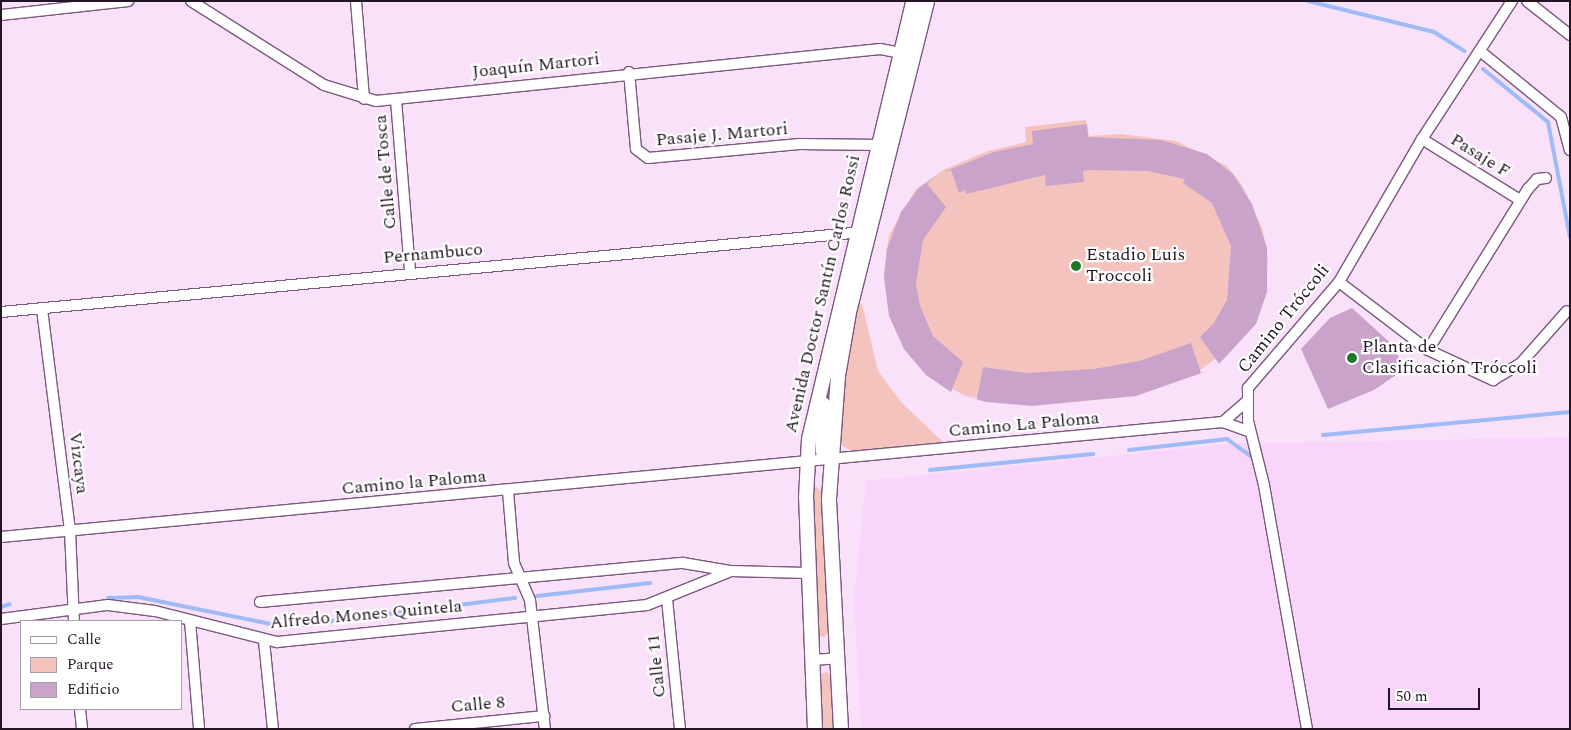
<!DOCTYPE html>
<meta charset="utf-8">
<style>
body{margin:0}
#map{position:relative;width:1571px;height:730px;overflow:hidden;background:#f9e1fa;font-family:Spectral,serif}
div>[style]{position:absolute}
.built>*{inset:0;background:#f9d4fb}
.green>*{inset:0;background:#f4c3be}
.stream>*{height:4px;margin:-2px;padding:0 2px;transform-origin:2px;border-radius:2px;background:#9ebbf7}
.building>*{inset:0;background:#caa3cb}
.roads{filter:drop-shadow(1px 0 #7b587d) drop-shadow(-1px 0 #7b587d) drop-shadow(0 1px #7b587d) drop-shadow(0 -1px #7b587d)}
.minor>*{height:10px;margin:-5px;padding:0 5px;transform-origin:5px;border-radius:5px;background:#fff}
.tertiary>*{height:14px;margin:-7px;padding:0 7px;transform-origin:7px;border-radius:7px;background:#fff}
.dots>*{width:14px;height:14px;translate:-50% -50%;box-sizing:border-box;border:2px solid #fff;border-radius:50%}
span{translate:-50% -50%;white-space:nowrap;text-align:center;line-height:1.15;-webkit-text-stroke:4.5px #fff;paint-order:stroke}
.street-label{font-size:18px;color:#231524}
.poi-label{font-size:18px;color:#231524}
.left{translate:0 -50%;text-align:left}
.frame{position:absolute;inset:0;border:2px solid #231524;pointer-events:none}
.legend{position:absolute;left:20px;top:620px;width:162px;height:90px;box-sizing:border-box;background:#fff;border:1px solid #a7a1a7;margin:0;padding:6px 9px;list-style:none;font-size:15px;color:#231524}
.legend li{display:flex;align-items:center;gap:10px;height:25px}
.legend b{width:25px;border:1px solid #a7a1a7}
.scale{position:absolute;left:1388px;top:688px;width:92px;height:22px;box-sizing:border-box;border:2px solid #231524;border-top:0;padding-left:6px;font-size:15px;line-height:18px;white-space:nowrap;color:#231524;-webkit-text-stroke:4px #fff;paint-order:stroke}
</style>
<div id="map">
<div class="built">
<div style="clip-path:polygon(1570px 437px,1570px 729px,861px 729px,854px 601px,866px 481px,1228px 444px)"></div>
</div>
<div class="green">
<div style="clip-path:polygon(1086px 120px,1089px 136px,1121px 134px,1176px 141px,1227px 166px,1242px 185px,1263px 230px,1268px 261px,1264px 290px,1242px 339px,1199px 371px,1033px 404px,966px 396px,931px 378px,907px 353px,894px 325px,884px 272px,889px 235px,916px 189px,945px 169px,988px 151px,1026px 142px,1025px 127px)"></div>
<div style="clip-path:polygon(858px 303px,862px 304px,878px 371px,902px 403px,944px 443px,854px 452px,839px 444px,843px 374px)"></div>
<div style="clip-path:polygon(817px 487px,824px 494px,829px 633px,824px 637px,817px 635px,812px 489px)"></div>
<div style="clip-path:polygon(826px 672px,832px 675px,835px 729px,821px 729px,819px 675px)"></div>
</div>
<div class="stream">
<div style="left:1308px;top:1px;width:130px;rotate:13.8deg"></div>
<div style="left:1434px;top:32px;width:36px;rotate:32deg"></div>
<div style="left:1483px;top:69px;width:84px;rotate:39.2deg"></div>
<div style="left:1548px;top:122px;width:117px;rotate:79.2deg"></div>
<div style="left:1323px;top:435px;width:248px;rotate:-5.3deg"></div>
<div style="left:1129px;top:450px;width:99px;rotate:-6.4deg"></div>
<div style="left:1227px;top:439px;width:31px;rotate:36deg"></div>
<div style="left:930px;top:470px;width:164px;rotate:-5.6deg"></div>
<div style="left:537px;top:596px;width:114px;rotate:-6.6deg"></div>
<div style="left:108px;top:598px;width:30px;rotate:-2deg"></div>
<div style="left:138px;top:597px;width:150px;rotate:11.5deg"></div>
<div style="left:285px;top:627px;width:232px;rotate:-7.2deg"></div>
<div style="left:1px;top:607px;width:9px;rotate:-18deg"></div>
</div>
<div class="building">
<div style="clip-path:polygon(1087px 124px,1088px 137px,1161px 140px,1207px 154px,1233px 174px,1252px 204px,1267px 248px,1267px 292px,1256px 324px,1219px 364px,1200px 337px,1214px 323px,1227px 300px,1231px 246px,1212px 203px,1183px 183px,1185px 179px,1148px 171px,1087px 170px,1083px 171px,1084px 182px,1046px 186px,1045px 175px,966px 194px,965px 190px,959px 193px,951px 170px,943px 172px,994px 152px,1033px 144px,1032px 131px)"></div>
<div style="clip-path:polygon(936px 176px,927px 184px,946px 207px,923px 240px,916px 283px,920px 306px,933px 336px,963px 362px,951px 392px,926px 375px,904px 349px,889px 316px,884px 278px,887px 249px,901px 212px,919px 188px)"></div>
<div style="clip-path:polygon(1352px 308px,1396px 348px,1401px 366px,1399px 373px,1374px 390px,1328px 409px,1301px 349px,1330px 318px)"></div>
<div style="clip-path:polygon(1191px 343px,1201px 373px,1210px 370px,1136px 396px,1032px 406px,986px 402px,955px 393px,977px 399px,983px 367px,1026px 373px,1094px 369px,1139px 361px)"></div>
</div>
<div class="roads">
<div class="minor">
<div style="left:191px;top:1px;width:157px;rotate:32.3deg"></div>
<div style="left:324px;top:85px;width:54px;rotate:17.1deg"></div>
<div style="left:376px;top:101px;width:507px;rotate:-5.89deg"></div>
<div style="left:880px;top:49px;width:25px;rotate:11deg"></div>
<div style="left:356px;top:1px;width:98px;rotate:85.3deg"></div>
<div style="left:1527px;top:1px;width:55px;rotate:38.3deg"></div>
<div style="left:1px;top:15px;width:128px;rotate:-6.3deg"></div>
<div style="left:1480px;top:51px;width:104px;rotate:39.2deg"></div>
<div style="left:1561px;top:117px;width:34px;rotate:75deg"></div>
<div style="left:629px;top:72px;width:77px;rotate:84.8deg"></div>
<div style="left:636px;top:149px;width:15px;rotate:37deg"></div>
<div style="left:648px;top:158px;width:152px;rotate:-5.3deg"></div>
<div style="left:799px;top:144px;width:83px;rotate:0.7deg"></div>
<div style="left:396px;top:100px;width:173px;rotate:85.3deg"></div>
<div style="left:1422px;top:139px;width:115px;rotate:31.9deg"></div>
<div style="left:1339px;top:282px;width:112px;rotate:37.4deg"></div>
<div style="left:1428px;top:350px;width:72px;rotate:24.8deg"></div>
<div style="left:1493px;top:380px;width:33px;rotate:-31deg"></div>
<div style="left:1521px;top:363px;width:69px;rotate:-48.5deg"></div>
<div style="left:42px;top:309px;width:223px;rotate:82.8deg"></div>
<div style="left:70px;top:530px;width:91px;rotate:87.5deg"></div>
<div style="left:1px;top:312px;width:866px;rotate:-5.3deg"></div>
<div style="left:1428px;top:350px;width:190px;rotate:-58.2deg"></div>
<div style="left:1528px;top:189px;width:13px;rotate:-48deg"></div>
<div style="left:1537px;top:179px;width:9px;rotate:-6deg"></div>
<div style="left:1223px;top:422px;width:30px;rotate:-41deg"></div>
<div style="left:508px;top:491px;width:72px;rotate:85.2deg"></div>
<div style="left:514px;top:563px;width:40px;rotate:66.6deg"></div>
<div style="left:530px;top:600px;width:130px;rotate:83.4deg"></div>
<div style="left:1px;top:537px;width:1227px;rotate:-5.38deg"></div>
<div style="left:1223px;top:422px;width:29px;rotate:20deg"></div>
<div style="left:667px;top:599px;width:131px;rotate:84.3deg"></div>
<div style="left:260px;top:602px;width:425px;rotate:-5.3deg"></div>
<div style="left:683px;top:563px;width:49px;rotate:9.5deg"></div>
<div style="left:1px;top:619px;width:108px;rotate:-7.5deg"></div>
<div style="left:108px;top:605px;width:47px;rotate:7.3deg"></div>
<div style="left:155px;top:611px;width:126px;rotate:14.3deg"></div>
<div style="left:277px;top:642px;width:372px;rotate:-5.7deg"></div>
<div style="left:647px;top:605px;width:91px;rotate:-22deg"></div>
<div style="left:731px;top:571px;width:76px;rotate:1.5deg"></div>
<div style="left:190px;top:621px;width:108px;rotate:85.2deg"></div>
<div style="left:264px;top:641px;width:88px;rotate:84.2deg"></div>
<div style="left:812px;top:660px;width:26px;rotate:-4deg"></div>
<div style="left:80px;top:709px;width:20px;rotate:84deg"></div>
<div style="left:415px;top:729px;width:130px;rotate:-5.8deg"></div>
<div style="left:1307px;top:729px;width:248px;rotate:-100deg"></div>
<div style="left:1264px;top:485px;width:66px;rotate:-104deg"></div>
<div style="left:1248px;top:421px;width:33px;rotate:-90deg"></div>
<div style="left:1248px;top:388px;width:140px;rotate:-49.4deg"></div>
<div style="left:1339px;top:282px;width:165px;rotate:-59.9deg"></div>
<div style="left:1422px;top:139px;width:165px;rotate:-56.9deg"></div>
</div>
<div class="tertiary">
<div style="left:823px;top:404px;width:48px;rotate:90deg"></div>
<div style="left:815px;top:729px;width:231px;rotate:-92.2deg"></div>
<div style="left:806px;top:498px;width:59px;rotate:-87.1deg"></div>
<div style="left:809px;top:439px;width:450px;rotate:-76.6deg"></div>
<div style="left:841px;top:729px;width:230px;rotate:-93deg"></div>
<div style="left:829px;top:499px;width:123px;rotate:-85.8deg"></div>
<div style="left:838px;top:376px;width:65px;rotate:-80.2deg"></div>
<div style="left:849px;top:312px;width:321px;rotate:-75.9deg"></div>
</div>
</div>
<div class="dots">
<div style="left:1076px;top:266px;background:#1d7929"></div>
<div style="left:1352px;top:358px;background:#1d7929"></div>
</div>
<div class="street-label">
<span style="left:536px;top:66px;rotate:-6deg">Joaquín Martori</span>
<span style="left:722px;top:135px;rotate:-5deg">Pasaje J. Martori</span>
<span style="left:1480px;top:156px;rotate:32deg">Pasaje F</span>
<span style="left:386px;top:172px;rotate:-95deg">Calle de Tosca</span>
<span style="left:433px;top:254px;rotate:-5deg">Pernambuco</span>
<span style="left:823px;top:294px;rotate:-77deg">Avenida Doctor Santín Carlos Rossi</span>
<span style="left:1284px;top:319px;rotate:-51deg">Camino Tróccoli</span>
<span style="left:1024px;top:425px;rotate:-5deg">Camino La Paloma</span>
<span style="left:78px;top:463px;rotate:83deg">Vizcaya</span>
<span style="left:414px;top:483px;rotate:-5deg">Camino la Paloma</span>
<span style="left:366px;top:615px;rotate:-5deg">Alfredo Mones Quintela</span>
<span style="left:657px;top:666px;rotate:-96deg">Calle 11</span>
<span style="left:478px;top:705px;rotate:-5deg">Calle 8</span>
</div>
<div class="poi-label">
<span class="left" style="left:1086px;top:266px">Estadio Luis<br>Troccoli</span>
<span class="left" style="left:1362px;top:358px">Planta de<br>Clasificación Tróccoli</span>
</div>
<div class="frame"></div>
<ul class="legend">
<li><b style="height:6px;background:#fff"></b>Calle</li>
<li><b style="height:14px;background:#f4c3be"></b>Parque</li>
<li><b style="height:14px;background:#caa3cb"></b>Edificio</li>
</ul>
<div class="scale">50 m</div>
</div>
